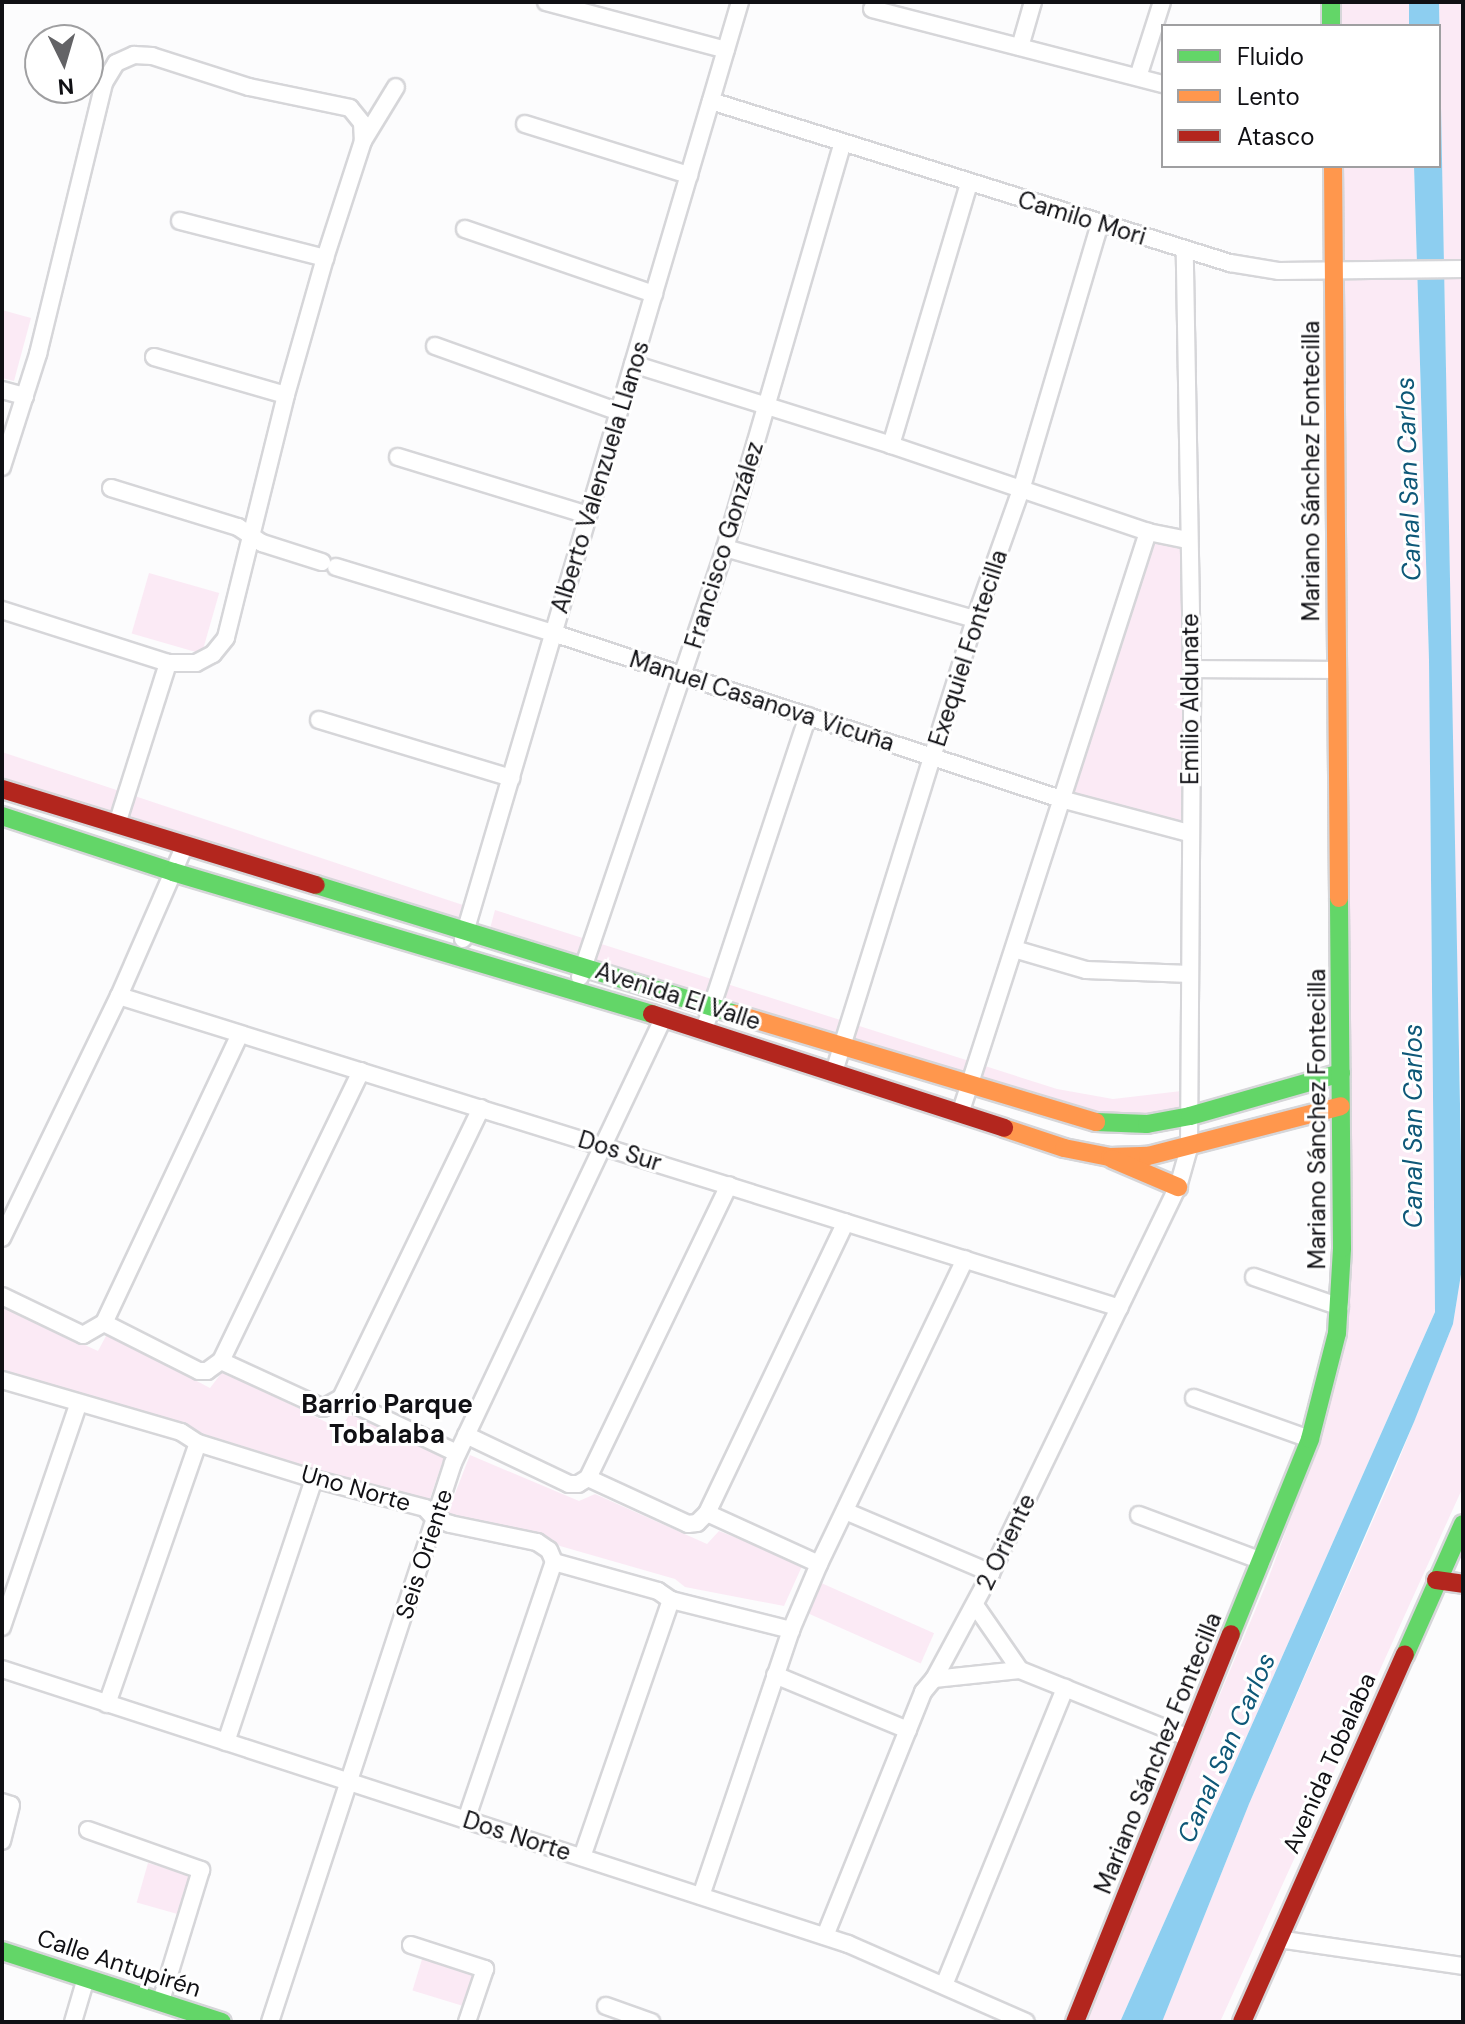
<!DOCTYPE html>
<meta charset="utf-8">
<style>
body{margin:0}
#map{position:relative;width:1465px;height:2024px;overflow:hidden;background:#fcfcfd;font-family:"DM Sans",sans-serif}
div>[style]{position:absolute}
.green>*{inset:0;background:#fbeaf5;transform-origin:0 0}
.water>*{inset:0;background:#8dcef0}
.roads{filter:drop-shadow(2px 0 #d6d6d9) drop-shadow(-2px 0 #d6d6d9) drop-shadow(0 2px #d6d6d9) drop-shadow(0 -2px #d6d6d9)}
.street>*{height:16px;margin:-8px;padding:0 8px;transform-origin:8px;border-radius:8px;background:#fff}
.fast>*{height:18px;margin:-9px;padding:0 9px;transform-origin:9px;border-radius:9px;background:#63d668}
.slow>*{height:18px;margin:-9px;padding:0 9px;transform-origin:9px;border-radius:9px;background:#ff974d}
.jam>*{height:18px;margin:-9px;padding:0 9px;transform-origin:9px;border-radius:9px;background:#b3261e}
span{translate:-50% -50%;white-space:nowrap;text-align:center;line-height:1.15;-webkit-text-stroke:6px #fff;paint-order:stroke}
.street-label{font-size:24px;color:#101014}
.water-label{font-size:26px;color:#0e5878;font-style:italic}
.neighbourhood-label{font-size:26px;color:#101014;font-weight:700}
.frame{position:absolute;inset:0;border:4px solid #101014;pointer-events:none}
.legend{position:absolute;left:1161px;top:24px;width:280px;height:144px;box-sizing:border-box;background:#fff;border:2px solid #9f9fa1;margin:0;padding:10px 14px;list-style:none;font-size:24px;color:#101014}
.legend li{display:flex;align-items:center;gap:16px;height:40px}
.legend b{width:40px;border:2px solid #9f9fa1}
.north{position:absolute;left:24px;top:24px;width:80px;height:80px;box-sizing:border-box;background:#fff;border:2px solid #9f9fa1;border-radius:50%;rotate:175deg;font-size:22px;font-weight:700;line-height:32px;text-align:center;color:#101014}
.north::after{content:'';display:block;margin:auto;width:28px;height:36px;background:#636366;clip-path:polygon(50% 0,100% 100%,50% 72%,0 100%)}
</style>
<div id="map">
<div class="green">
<div style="left:1338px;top:2px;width:71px;height:24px"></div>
<div style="clip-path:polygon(1439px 2px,1463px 2px,1463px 1198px,1456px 932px)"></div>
<div style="clip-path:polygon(1341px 166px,1414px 166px,1429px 660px,1435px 1312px,1120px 2022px,1083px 2022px,1267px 1582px,1311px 1463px,1347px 1331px)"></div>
<div style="clip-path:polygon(2px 310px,31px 318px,14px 381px,2px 378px)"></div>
<div style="clip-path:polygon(1148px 532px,1188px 540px,1189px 833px,1061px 799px)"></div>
<div style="left:149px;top:573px;width:73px;height:63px;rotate:16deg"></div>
<div style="clip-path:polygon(2px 752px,472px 908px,465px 930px,2px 785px)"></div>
<div style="clip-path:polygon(495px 910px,1057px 1089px,1113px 1099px,1190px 1090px,1190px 1116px,1112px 1125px,488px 936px)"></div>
<div style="clip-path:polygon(1463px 1262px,1463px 1487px,1220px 2022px,1162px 2022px,1249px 1804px,1394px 1472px,1453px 1324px)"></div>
<div style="clip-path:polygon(2px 1307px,98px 1351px,107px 1334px,210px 1388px,223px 1371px,340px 1429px,353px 1409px,446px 1452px,428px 1504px,2px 1371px)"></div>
<div style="clip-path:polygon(470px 1455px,579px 1501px,595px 1494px,707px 1544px,719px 1531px,803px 1564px,784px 1606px,685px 1587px,675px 1579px,560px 1546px,550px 1538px,447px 1514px)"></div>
<div style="left:819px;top:1582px;width:126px;height:33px;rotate:24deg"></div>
<div style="left:148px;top:1863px;width:47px;height:41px;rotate:16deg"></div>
<div style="left:423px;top:1956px;width:53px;height:36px;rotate:17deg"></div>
</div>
<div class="water">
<div style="clip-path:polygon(1409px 2px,1439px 2px,1463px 1262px,1453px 1324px,1414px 1422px,1249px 1804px,1162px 2022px,1120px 2022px,1435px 1312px,1429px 660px,1414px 166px,1439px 166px,1439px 26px,1409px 26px)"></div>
</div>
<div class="roads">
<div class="street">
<div style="left:546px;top:2px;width:186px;rotate:14.9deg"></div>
<div style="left:872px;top:9px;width:301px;rotate:14.5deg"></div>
<div style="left:1020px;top:47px;width:47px;rotate:-73.9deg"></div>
<div style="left:1138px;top:77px;width:79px;rotate:-72.3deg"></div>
<div style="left:711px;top:101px;width:544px;rotate:17.34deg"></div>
<div style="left:1230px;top:263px;width:50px;rotate:9.3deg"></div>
<div style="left:1279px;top:271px;width:184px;rotate:-0.6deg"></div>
<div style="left:525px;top:124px;width:172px;rotate:17.3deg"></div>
<div style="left:363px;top:141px;width:63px;rotate:-58.6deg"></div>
<div style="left:180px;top:221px;width:150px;rotate:14.3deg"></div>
<div style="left:465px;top:229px;width:200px;rotate:19deg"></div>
<div style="left:435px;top:346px;width:195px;rotate:19.7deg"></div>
<div style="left:154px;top:357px;width:137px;rotate:16.1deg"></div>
<div style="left:633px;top:364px;width:270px;rotate:17.4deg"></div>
<div style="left:891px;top:445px;width:271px;rotate:18.7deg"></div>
<div style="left:1148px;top:532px;width:41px;rotate:11.3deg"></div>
<div style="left:2px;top:390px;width:24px;rotate:15deg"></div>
<div style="left:891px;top:445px;width:273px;rotate:-73.4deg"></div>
<div style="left:398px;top:457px;width:199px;rotate:17deg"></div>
<div style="left:2px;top:467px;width:119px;rotate:-72.3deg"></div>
<div style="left:38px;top:354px;width:279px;rotate:-76.3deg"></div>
<div style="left:104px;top:83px;width:23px;rotate:-59deg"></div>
<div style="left:116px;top:63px;width:20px;rotate:-24deg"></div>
<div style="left:134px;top:55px;width:18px;rotate:3deg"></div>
<div style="left:152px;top:56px;width:102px;rotate:17.7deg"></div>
<div style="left:249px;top:87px;width:103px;rotate:11.7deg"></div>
<div style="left:350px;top:108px;width:19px;rotate:51deg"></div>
<div style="left:362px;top:123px;width:18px;rotate:87deg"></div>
<div style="left:363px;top:141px;width:123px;rotate:108deg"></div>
<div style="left:325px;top:258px;width:142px;rotate:105.9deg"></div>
<div style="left:286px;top:395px;width:250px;rotate:103.9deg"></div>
<div style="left:226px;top:638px;width:21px;rotate:129deg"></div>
<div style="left:213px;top:654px;width:19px;rotate:152deg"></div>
<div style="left:196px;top:663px;width:28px;rotate:180deg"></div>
<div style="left:168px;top:663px;width:174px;rotate:-162.3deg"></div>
<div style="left:111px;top:488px;width:133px;rotate:17.1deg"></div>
<div style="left:238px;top:527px;width:29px;rotate:34deg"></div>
<div style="left:262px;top:543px;width:63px;rotate:17.6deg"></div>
<div style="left:725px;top:548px;width:260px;rotate:15.9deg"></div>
<div style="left:336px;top:567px;width:227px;rotate:16.9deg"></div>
<div style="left:553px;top:633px;width:534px;rotate:18.1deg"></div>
<div style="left:1061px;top:799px;width:132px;rotate:14.9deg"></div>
<div style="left:1192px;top:669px;width:144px;rotate:0.4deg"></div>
<div style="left:319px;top:720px;width:201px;rotate:16.8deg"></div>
<div style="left:117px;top:824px;width:169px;rotate:-72.4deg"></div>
<div style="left:463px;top:939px;width:977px;rotate:-73.53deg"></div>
<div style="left:1014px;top:949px;width:75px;rotate:16.3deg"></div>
<div style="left:1086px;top:970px;width:104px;rotate:2.2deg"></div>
<div style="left:580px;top:977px;width:453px;rotate:-71.3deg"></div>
<div style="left:725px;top:548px;width:422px;rotate:-73.8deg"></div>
<div style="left:119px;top:996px;width:1048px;rotate:17.31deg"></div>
<div style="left:704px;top:1030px;width:331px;rotate:-71.7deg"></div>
<div style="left:834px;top:1072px;width:474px;rotate:-72.7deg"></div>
<div style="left:975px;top:619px;width:137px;rotate:-70.4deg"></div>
<div style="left:1021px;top:490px;width:277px;rotate:-73.5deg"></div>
<div style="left:960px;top:1114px;width:612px;rotate:-72.1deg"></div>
<div style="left:2px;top:1238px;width:269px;rotate:-64.2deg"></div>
<div style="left:119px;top:996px;width:165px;rotate:-66.4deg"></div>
<div style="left:1254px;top:1277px;width:91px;rotate:19.2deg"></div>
<div style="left:2px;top:1296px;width:90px;rotate:25.7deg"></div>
<div style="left:83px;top:1335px;width:24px;rotate:-30deg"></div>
<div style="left:104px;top:1323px;width:319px;rotate:-64.8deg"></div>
<div style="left:104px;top:1323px;width:106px;rotate:26.8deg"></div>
<div style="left:199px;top:1371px;width:8px"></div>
<div style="left:207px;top:1371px;width:17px;rotate:-36deg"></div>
<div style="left:221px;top:1361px;width:322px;rotate:-64.2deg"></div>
<div style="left:221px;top:1361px;width:112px;rotate:24.7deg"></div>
<div style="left:323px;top:1408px;width:21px;rotate:-29deg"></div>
<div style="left:341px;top:1398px;width:322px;rotate:-64.2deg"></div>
<div style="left:2px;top:1380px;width:186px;rotate:16.2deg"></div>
<div style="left:181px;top:1432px;width:20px;rotate:33deg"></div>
<div style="left:198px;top:1443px;width:121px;rotate:17.2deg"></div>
<div style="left:314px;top:1479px;width:115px;rotate:14.6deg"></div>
<div style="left:425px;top:1508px;width:15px;rotate:48deg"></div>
<div style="left:435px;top:1519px;width:16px;rotate:18deg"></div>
<div style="left:450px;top:1524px;width:89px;rotate:11.7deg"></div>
<div style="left:537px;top:1542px;width:14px;rotate:34deg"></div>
<div style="left:549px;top:1550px;width:13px;rotate:67deg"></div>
<div style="left:341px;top:1398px;width:128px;rotate:25.4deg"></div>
<div style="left:1194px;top:1398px;width:123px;rotate:19.5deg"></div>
<div style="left:466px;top:1435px;width:114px;rotate:25.4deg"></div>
<div style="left:569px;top:1484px;width:9px"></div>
<div style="left:578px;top:1484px;width:12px;rotate:-31deg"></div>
<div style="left:588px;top:1478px;width:110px;rotate:24.7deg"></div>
<div style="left:688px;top:1524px;width:9px;rotate:-6deg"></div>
<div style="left:697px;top:1523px;width:14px;rotate:-45deg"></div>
<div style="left:707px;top:1513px;width:322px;rotate:-64.5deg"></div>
<div style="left:588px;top:1478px;width:325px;rotate:-64.3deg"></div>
<div style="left:845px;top:1511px;width:159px;rotate:23deg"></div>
<div style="left:707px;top:1513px;width:123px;rotate:24.5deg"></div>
<div style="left:1139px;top:1515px;width:131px;rotate:20.5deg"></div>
<div style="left:554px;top:1562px;width:108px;rotate:15.6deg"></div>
<div style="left:658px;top:1591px;width:16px;rotate:35deg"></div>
<div style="left:671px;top:1600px;width:124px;rotate:14deg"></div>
<div style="left:975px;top:1605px;width:79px;rotate:55.3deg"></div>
<div style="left:2px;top:1627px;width:235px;rotate:-71.1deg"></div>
<div style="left:2px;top:1669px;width:890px;rotate:18.01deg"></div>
<div style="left:848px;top:1944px;width:194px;rotate:23.7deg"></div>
<div style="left:775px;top:1675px;width:144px;rotate:22.5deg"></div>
<div style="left:934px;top:1679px;width:86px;rotate:-6deg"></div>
<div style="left:1020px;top:1670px;width:182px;rotate:21.9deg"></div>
<div style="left:107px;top:1704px;width:276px;rotate:-70.8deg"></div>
<div style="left:226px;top:1742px;width:277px;rotate:-71.5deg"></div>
<div style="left:2px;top:1802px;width:9px;rotate:18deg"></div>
<div style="left:11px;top:1805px;width:37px;rotate:104deg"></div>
<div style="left:466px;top:1820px;width:273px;rotate:-71.2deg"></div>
<div style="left:88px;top:1830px;width:120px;rotate:19.5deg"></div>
<div style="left:201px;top:1870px;width:137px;rotate:107deg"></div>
<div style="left:582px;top:1857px;width:272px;rotate:-70.9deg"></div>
<div style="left:701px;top:1896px;width:281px;rotate:-71.3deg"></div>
<div style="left:791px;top:1630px;width:72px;rotate:-67deg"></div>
<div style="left:819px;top:1564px;width:338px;rotate:-64.4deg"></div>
<div style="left:825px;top:1936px;width:263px;rotate:-68.1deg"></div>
<div style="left:923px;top:1692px;width:17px;rotate:-50deg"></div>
<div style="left:934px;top:1679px;width:120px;rotate:-61.7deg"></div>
<div style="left:991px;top:1573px;width:429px;rotate:-64.2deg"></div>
<div style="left:1178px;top:1187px;width:41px;rotate:-74.2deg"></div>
<div style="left:1189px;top:1148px;width:479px;rotate:-89.6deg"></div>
<div style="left:1192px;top:669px;width:418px;rotate:-91deg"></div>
<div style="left:1278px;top:1939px;width:187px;rotate:8.3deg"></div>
<div style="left:411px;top:1945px;width:78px;rotate:18deg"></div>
<div style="left:485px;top:1969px;width:56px;rotate:108.8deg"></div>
<div style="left:944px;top:1985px;width:321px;rotate:-67.8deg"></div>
<div style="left:606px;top:2006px;width:48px;rotate:19.6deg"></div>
<div style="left:73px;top:2022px;width:46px;rotate:-73.5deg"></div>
<div style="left:270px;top:2022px;width:588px;rotate:-71.87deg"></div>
<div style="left:453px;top:1463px;width:493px;rotate:-64.7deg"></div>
</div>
<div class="fast">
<div style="left:1331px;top:2px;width:24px;rotate:90deg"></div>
<div style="left:2px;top:816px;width:180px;rotate:18.1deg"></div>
<div style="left:173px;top:872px;width:500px;rotate:16.5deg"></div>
<div style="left:316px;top:885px;width:439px;rotate:17.1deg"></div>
<div style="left:1096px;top:1122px;width:51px;rotate:2.2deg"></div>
<div style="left:1147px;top:1124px;width:44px;rotate:-10.5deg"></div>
<div style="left:1190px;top:1116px;width:157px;rotate:-15.9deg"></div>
<div style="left:1231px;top:1634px;width:210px;rotate:-67.9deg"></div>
<div style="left:1310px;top:1439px;width:109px;rotate:-75.7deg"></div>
<div style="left:1337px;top:1333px;width:85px;rotate:-86.6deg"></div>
<div style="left:1342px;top:1248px;width:350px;rotate:-90.5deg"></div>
<div style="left:1405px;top:1655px;width:143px;rotate:-66.1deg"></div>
<div style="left:2px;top:1951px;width:231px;rotate:17.9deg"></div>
</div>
<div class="slow">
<div style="left:1333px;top:166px;width:732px;rotate:89.53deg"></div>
<div style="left:736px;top:1014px;width:376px;rotate:16.7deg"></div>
<div style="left:1004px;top:1128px;width:63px;rotate:18.4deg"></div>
<div style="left:1064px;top:1148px;width:47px;rotate:11.1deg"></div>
<div style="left:1110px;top:1157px;width:38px;rotate:-2deg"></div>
<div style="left:1148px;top:1156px;width:199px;rotate:-14.5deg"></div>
<div style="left:1112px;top:1159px;width:72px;rotate:23deg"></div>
</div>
<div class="jam">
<div style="left:2px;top:789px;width:328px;rotate:17deg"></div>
<div style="left:652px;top:1014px;width:370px;rotate:17.9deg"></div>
<div style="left:1436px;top:1580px;width:27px;rotate:8deg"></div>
<div style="left:1075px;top:2022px;width:418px;rotate:-68.1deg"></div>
<div style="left:1242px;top:2022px;width:402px;rotate:-66.1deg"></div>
</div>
</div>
<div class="street-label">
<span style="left:1082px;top:218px;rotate:17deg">Camilo Mori</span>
<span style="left:1311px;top:471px;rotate:-90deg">Mariano Sánchez Fontecilla</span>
<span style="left:600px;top:477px;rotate:-73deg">Alberto Valenzuela Llanos</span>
<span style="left:724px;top:545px;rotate:-73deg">Francisco González</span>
<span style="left:968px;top:648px;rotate:-72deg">Exequiel Fontecilla</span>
<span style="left:1190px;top:699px;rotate:-90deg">Emilio Aldunate</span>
<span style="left:762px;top:701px;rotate:18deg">Manuel Casanova Vicuña</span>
<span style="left:678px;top:996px;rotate:18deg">Avenida El Valle</span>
<span style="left:1317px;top:1119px;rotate:-90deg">Mariano Sánchez Fontecilla</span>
<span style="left:620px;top:1151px;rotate:17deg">Dos Sur</span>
<span style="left:356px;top:1488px;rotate:16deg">Uno Norte</span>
<span style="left:1006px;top:1542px;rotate:-64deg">2 Oriente</span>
<span style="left:424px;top:1554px;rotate:-72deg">Seis Oriente</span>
<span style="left:1158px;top:1753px;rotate:-68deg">Mariano Sánchez Fontecilla</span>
<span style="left:1329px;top:1763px;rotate:-66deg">Avenida Tobalaba</span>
<span style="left:517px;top:1836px;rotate:18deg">Dos Norte</span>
<span style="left:119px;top:1963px;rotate:18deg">Calle Antupirén</span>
</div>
<div class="water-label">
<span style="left:1409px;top:479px;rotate:-92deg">Canal San Carlos</span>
<span style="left:1414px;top:1126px;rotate:-90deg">Canal San Carlos</span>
<span style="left:1227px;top:1748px;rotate:-66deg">Canal San Carlos</span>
</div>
<div class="neighbourhood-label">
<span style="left:387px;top:1420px">Barrio Parque<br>Tobalaba</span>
</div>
<div class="frame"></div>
<ul class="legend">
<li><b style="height:10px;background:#63d668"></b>Fluido</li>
<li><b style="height:10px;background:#ff974d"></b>Lento</li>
<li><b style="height:10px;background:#b3261e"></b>Atasco</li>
</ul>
<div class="north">N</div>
</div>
